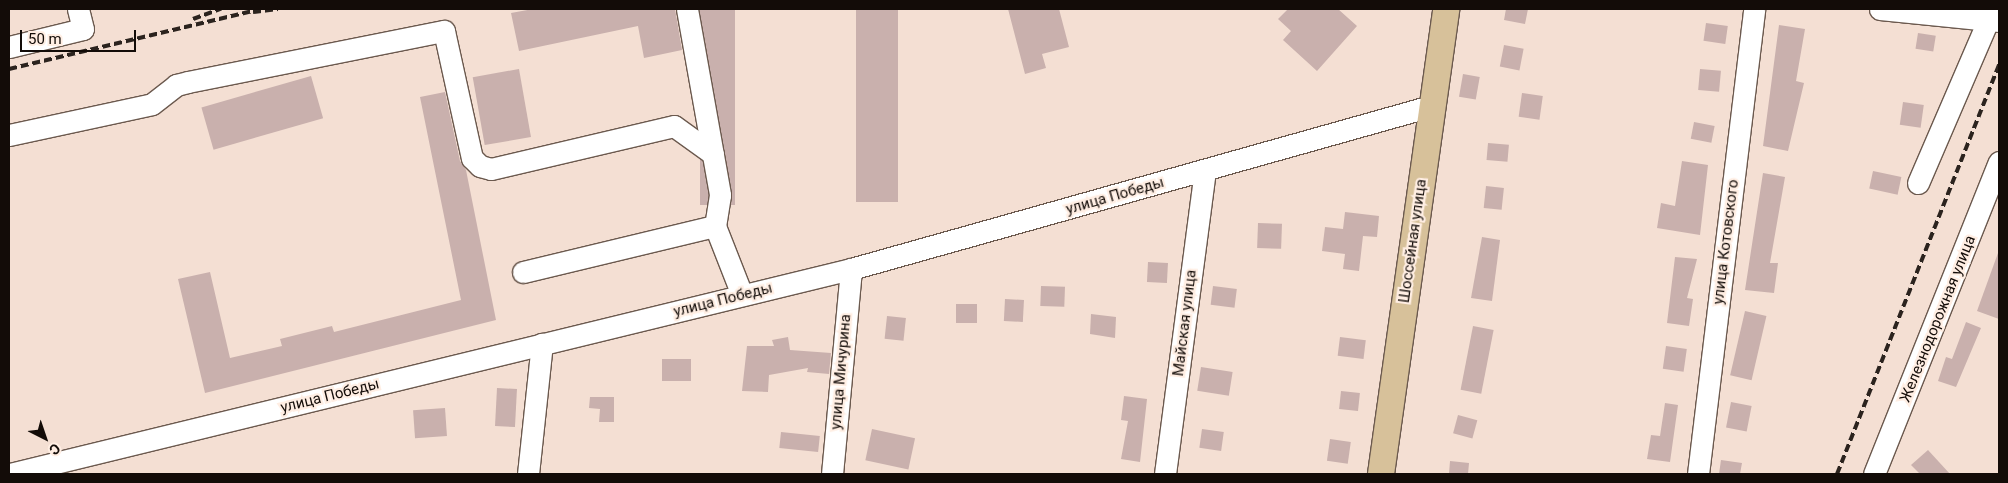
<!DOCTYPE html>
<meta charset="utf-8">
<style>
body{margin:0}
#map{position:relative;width:2008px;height:483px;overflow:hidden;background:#f4dfd3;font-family:Roboto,sans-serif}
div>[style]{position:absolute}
.building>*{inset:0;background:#c9b0ad;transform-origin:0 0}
.roads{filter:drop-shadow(1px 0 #6b594e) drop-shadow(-1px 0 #6b594e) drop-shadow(0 1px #6b594e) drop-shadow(0 -1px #6b594e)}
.minor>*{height:21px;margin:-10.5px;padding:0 10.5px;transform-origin:10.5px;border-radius:10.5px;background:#fff}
.major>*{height:26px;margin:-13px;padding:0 13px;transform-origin:13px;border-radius:13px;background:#d7c19a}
.rail>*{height:4px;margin-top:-2px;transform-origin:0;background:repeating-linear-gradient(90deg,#2b231e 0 8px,transparent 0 12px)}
span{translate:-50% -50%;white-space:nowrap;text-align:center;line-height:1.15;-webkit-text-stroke:4.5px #ffeee3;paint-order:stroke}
.street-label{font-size:15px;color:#130c08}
.frame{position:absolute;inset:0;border:10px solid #130c08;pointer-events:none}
.north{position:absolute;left:20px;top:413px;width:50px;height:50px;-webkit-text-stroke:4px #ffeee3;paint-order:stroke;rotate:139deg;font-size:14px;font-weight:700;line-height:20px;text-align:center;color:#130c08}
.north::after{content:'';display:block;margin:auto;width:18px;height:22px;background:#130c08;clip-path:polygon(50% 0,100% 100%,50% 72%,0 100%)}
.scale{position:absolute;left:20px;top:30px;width:116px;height:22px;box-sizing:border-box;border:2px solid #130c08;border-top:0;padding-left:6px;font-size:15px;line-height:18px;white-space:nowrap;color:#130c08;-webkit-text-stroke:4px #ffeee3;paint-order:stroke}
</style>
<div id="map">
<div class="building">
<div style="clip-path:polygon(533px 9px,675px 9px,682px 50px,644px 58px,638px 26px,519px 51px,511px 13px)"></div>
<div style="left:700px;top:9px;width:35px;height:196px"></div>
<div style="left:856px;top:9px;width:42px;height:193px"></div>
<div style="clip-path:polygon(1008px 9px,1059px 9px,1069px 47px,1042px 54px,1046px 68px,1025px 74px)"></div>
<div style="clip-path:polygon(1288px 9px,1338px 9px,1357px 26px,1317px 71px,1283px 40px,1291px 31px,1278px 19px)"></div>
<div style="clip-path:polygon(1506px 9px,1528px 9px,1525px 24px,1504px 20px)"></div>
<div style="left:1706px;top:23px;width:22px;height:18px;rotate:8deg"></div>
<div style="clip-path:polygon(1779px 25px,1805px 29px,1796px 81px,1804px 83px,1788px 151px,1763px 146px)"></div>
<div style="left:1918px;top:33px;width:18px;height:16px;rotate:9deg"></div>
<div style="left:1504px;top:45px;width:20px;height:22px;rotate:11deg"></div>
<div style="left:519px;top:69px;width:69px;height:47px;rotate:80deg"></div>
<div style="left:1700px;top:69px;width:21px;height:21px;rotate:5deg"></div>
<div style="left:1463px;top:74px;width:17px;height:23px;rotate:10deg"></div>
<div style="left:311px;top:76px;width:44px;height:114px;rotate:74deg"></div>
<div style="clip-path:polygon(445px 92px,460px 161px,466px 170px,496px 320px,205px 393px,178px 279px,210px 272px,230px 358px,282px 346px,280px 339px,332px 326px,334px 332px,461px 300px,420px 97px)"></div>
<div style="left:1522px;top:93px;width:21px;height:24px;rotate:8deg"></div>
<div style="left:1903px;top:102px;width:21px;height:23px;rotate:8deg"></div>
<div style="left:1694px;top:122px;width:21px;height:17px;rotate:11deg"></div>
<div style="left:1488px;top:143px;width:21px;height:17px;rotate:5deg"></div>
<div style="clip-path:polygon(1682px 161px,1708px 165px,1700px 235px,1657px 228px,1661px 203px,1675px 206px)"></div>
<div style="left:1873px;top:171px;width:29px;height:18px;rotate:12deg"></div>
<div style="clip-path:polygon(1763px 173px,1785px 177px,1770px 263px,1778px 263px,1774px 293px,1745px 290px)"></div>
<div style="left:1486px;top:186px;width:18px;height:22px;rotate:6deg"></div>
<div style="clip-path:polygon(1345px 212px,1379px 216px,1377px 237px,1363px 236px,1359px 271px,1343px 269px,1345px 254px,1322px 251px,1325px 227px,1343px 229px)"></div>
<div style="left:1258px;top:223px;width:24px;height:25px;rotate:2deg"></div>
<div style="clip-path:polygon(1482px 237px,1500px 240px,1492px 301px,1471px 298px)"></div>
<div style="clip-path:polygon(1998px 253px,1999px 253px,1999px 319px,1977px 311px)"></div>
<div style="clip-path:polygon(1675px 257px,1697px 259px,1687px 298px,1693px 299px,1689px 326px,1667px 323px)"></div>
<div style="left:1148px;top:262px;width:20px;height:20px;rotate:3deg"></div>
<div style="left:1041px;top:286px;width:24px;height:20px;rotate:2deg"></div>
<div style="left:1213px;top:286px;width:24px;height:19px;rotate:7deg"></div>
<div style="left:1005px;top:299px;width:19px;height:22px;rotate:3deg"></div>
<div style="left:956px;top:304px;width:21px;height:19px"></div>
<div style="left:1745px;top:311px;width:22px;height:66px;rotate:13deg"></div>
<div style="clip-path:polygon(1091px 314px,1116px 317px,1115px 338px,1090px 334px)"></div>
<div style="left:887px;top:316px;width:19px;height:23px;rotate:6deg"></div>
<div style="clip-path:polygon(1966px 322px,1981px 328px,1956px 387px,1938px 381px,1946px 357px,1952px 359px)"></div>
<div style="left:1473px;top:326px;width:21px;height:65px;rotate:11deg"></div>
<div style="clip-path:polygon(788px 337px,790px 350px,831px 353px,829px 374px,807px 372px,808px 368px,769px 375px,768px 392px,742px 391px,747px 346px,774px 346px,772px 340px)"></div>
<div style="left:1340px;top:337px;width:26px;height:19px;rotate:7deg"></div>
<div style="left:1666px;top:346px;width:21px;height:23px;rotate:8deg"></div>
<div style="left:662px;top:359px;width:29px;height:22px"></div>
<div style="left:1201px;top:367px;width:32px;height:24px;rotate:9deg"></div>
<div style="left:497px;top:388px;width:20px;height:38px;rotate:3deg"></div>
<div style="left:1341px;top:391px;width:19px;height:18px;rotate:6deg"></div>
<div style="clip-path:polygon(1124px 396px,1147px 399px,1140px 462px,1121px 459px,1128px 421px,1121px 420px)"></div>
<div style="clip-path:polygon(590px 397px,614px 397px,614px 422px,599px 422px,600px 409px,589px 408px)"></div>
<div style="left:1731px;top:402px;width:21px;height:26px;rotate:11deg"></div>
<div style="clip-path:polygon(1665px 403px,1678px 405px,1670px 462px,1647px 459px,1651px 435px,1660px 436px)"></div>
<div style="left:445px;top:408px;width:28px;height:32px;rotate:86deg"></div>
<div style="left:1458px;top:415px;width:20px;height:19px;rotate:15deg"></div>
<div style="left:872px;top:429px;width:44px;height:32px;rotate:12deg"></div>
<div style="left:1202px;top:429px;width:22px;height:19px;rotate:8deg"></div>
<div style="left:781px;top:432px;width:39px;height:16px;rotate:6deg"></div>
<div style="left:1330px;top:439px;width:21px;height:22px;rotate:8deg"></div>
<div style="clip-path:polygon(1928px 450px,1950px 474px,1920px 474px,1911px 465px)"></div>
<div style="clip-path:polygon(1721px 460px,1742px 463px,1740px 474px,1719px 474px)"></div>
<div style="clip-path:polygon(1450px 461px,1469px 463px,1468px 474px,1449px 474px)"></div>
</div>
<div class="roads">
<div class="minor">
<div style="left:687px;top:9px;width:189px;rotate:79.9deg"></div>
<div style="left:720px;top:195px;width:31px;rotate:99deg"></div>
<div style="left:715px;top:226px;width:74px;rotate:68.6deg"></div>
<div style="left:1880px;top:9px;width:120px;rotate:5.8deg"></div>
<div style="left:9px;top:47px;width:76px;rotate:-13.7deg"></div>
<div style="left:83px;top:29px;width:21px;rotate:-104deg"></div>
<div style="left:9px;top:135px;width:146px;rotate:-12.2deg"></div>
<div style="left:152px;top:104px;width:31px;rotate:-38deg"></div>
<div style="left:176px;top:85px;width:12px;rotate:-14deg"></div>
<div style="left:188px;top:82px;width:261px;rotate:-11.3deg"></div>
<div style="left:444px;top:31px;width:130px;rotate:77.6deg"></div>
<div style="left:472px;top:158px;width:11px;rotate:45deg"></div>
<div style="left:480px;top:166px;width:11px;rotate:15deg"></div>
<div style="left:491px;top:169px;width:188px;rotate:-13.2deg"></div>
<div style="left:674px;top:126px;width:48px;rotate:35.7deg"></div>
<div style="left:1918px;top:183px;width:189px;rotate:-66.7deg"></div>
<div style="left:523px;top:272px;width:197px;rotate:-13.5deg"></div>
<div style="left:10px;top:474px;width:866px;rotate:-13.7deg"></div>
<div style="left:851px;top:269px;width:602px;rotate:-15.7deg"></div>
<div style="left:528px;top:474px;width:131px;rotate:-83.9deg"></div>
<div style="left:832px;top:474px;width:206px;rotate:-84.7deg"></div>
<div style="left:1165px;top:474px;width:306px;rotate:-82.5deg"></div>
<div style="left:1698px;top:474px;width:468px;rotate:-83.1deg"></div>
<div style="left:1874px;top:474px;width:336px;rotate:-68.2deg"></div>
</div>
<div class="major">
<div style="left:1381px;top:474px;width:470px;rotate:-82deg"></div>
</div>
</div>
<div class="rail">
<div style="left:253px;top:12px;width:25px;rotate:-7deg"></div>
<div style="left:193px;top:19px;width:30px;rotate:-20deg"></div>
<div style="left:9px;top:69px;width:258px;rotate:-13.4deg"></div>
<div style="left:1837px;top:474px;width:441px;rotate:-68.4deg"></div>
</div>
<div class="street-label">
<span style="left:1115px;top:196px;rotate:-16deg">улица Победы</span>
<span style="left:1413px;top:241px;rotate:-82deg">Шоссейная улица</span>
<span style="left:1726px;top:242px;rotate:-83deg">улица Котовского</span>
<span style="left:723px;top:300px;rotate:-14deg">улица Победы</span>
<span style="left:1938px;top:319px;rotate:-68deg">Железнодорожная улица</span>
<span style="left:1185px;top:323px;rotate:-83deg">Майская улица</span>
<span style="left:841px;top:372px;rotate:-85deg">улица Мичурина</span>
<span style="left:330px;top:396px;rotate:-14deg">улица Победы</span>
</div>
<div class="frame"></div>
<div class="north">С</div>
<div class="scale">50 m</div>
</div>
